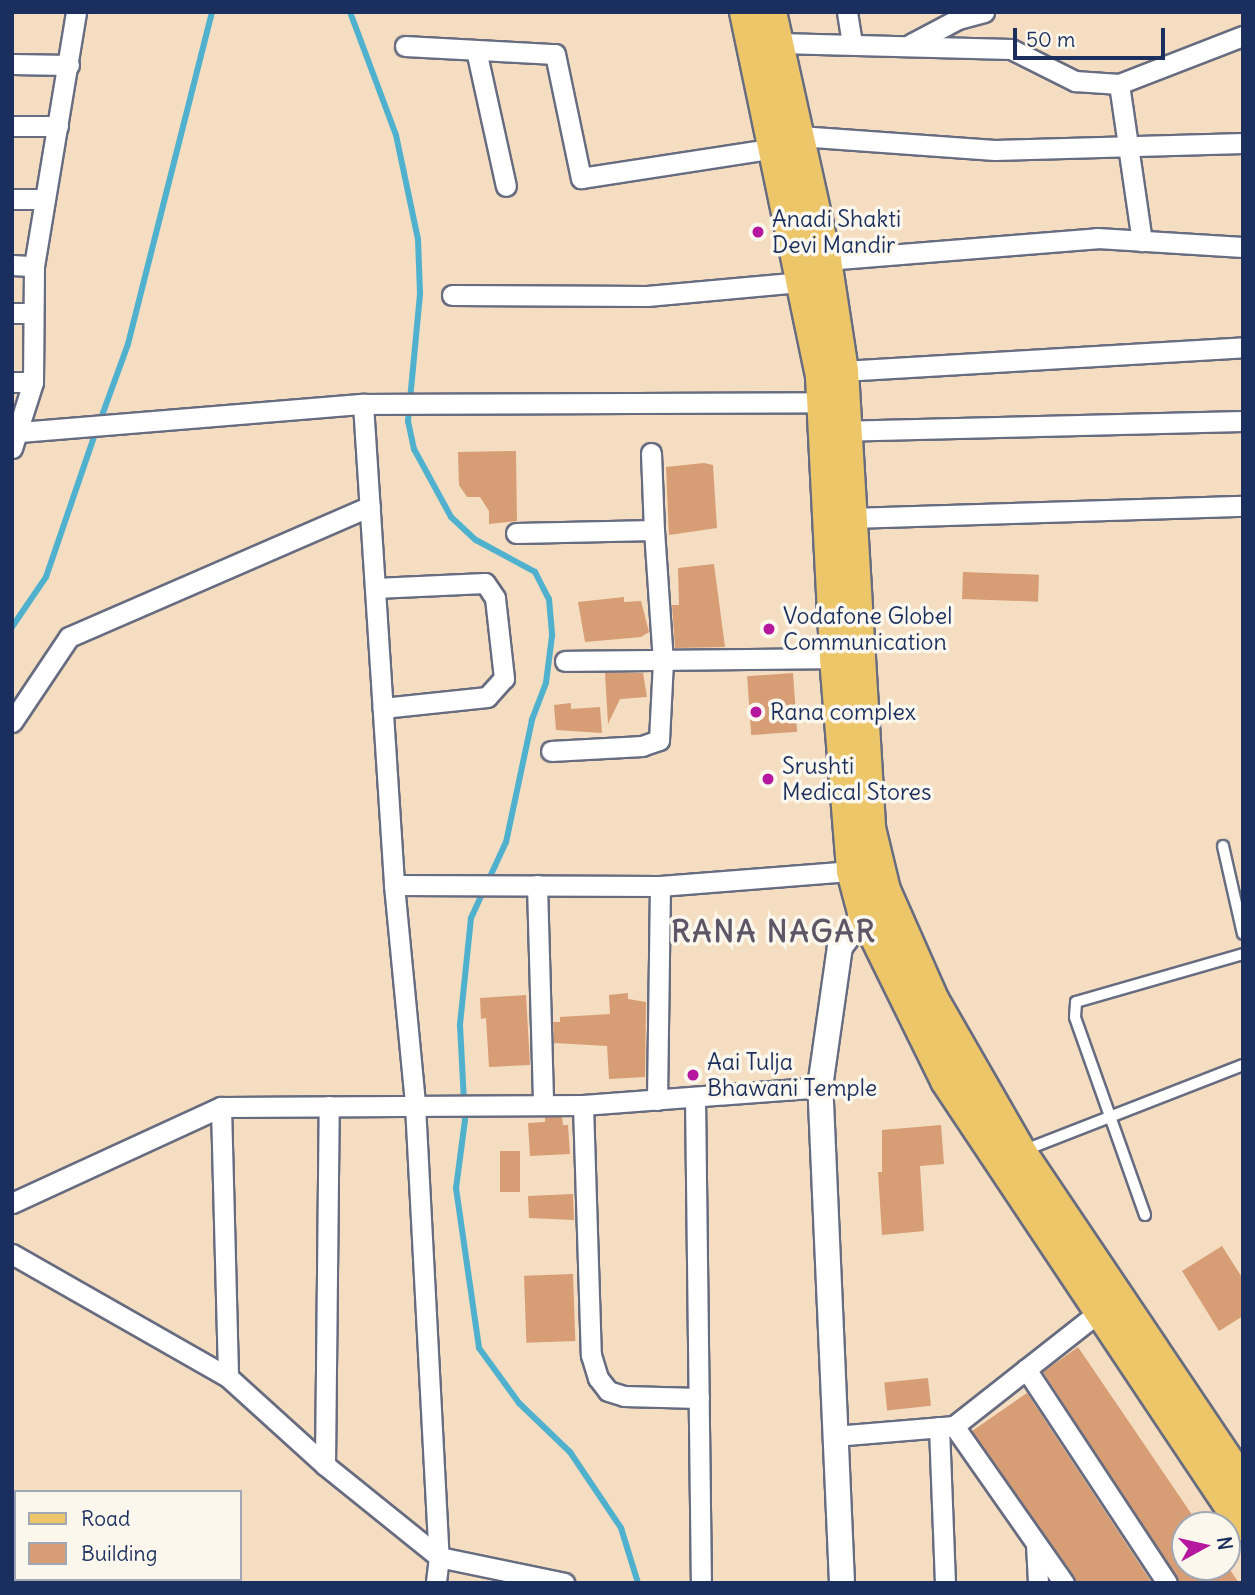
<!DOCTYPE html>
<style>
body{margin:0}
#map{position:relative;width:1255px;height:1595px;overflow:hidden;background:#f4ddc0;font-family:Delius,sans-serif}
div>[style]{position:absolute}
.stream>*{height:6px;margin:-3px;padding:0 3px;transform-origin:3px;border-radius:3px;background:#50b1cf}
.building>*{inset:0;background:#d79d74;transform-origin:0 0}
.roads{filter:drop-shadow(2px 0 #676c80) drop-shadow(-2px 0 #676c80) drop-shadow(0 2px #676c80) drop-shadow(0 -2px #676c80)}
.service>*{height:10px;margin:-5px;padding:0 5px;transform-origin:5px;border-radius:5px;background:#fff}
.minor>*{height:19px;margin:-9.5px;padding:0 9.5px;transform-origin:9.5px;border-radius:9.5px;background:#fff}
.tertiary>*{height:24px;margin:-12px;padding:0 12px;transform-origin:12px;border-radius:12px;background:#fff}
.primary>*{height:30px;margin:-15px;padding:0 15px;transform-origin:15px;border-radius:15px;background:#ecc669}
.dots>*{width:19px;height:19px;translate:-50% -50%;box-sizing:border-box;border:4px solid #fbf7ec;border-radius:50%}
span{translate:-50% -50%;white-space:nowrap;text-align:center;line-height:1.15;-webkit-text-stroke:7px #fbf7ec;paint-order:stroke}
.poi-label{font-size:23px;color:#1b2f5e}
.left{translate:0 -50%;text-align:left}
.district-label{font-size:30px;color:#5d5666;font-weight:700;letter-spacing:2px}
.frame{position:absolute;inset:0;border:14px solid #1b2f5e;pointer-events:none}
.legend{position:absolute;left:14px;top:1490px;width:228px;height:91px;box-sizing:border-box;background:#fbf7ec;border:2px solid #a1a7b3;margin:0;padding:9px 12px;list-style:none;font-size:21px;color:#1b2f5e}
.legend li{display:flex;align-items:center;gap:14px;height:35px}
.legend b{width:35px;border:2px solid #a1a7b3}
.north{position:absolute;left:1171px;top:1511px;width:70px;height:70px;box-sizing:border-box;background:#fbf7ec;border:2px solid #a1a7b3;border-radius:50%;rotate:82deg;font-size:19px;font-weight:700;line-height:28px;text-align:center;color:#1b2f5e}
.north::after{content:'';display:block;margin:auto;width:24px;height:32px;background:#b5179e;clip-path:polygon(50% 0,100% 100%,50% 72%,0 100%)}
.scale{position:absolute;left:1013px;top:28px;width:152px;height:32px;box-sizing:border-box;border:4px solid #1b2f5e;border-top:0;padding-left:9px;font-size:21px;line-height:24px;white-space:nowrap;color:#1b2f5e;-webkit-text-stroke:5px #fbf7ec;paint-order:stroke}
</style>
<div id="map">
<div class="stream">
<div style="left:350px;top:12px;width:131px;rotate:69.5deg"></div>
<div style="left:396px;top:135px;width:106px;rotate:78.1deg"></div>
<div style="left:418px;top:239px;width:55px;rotate:87.9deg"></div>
<div style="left:420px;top:294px;width:128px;rotate:95.4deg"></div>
<div style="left:408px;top:421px;width:29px;rotate:78deg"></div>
<div style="left:414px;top:449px;width:77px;rotate:61.4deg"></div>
<div style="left:451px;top:517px;width:34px;rotate:43deg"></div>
<div style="left:476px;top:540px;width:67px;rotate:28.5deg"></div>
<div style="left:535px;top:572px;width:30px;rotate:63deg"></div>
<div style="left:549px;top:599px;width:37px;rotate:85deg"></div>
<div style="left:552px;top:636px;width:47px;rotate:97.3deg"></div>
<div style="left:546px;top:683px;width:40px;rotate:111deg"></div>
<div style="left:532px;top:720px;width:125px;rotate:102deg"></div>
<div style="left:506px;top:842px;width:84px;rotate:114.7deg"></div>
<div style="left:471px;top:918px;width:108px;rotate:95.9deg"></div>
<div style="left:460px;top:1025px;width:95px;rotate:87deg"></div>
<div style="left:465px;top:1120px;width:69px;rotate:97.5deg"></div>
<div style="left:456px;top:1188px;width:162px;rotate:81.8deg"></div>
<div style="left:479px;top:1348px;width:68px;rotate:54deg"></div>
<div style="left:519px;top:1403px;width:71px;rotate:43.9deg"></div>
<div style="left:570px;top:1452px;width:92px;rotate:56.1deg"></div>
<div style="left:621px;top:1528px;width:58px;rotate:72.8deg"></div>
<div style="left:100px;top:421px;width:82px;rotate:-70deg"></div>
<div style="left:128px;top:344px;width:342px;rotate:-75.8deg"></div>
<div style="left:12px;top:627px;width:60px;rotate:-55.8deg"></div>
<div style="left:46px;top:577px;width:154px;rotate:-71.1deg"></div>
</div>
<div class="building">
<div style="clip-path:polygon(516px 451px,517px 521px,489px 524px,489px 511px,480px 497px,467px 497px,459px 485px,458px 452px)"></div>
<div style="clip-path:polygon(704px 463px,713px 465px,717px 528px,669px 535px,666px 467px)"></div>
<div style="clip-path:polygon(714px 564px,725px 647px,675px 648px,672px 605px,679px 605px,678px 568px)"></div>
<div style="left:963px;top:572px;width:76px;height:27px;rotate:2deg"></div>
<div style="clip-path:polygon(624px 597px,624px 602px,641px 601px,649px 632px,641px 637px,585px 642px,578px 602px)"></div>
<div style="clip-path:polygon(605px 673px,643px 673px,647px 697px,620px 699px,608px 724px)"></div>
<div style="left:793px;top:673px;width:59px;height:46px;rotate:86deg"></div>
<div style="clip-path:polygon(571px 703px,571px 709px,600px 707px,602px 733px,556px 730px,554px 705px)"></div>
<div style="clip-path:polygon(628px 993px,628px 999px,646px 1002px,645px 1077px,609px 1079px,607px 1046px,554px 1043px,553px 1022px,560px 1022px,560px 1017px,610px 1014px,609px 995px)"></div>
<div style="clip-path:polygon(526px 995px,530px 1065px,489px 1067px,486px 1018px,481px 1019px,480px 998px)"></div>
<div style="clip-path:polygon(545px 1117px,562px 1117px,563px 1125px,568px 1125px,570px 1154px,530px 1156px,528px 1123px,545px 1122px)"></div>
<div style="clip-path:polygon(941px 1125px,944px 1164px,920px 1166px,924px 1231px,882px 1235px,878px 1172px,882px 1172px,882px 1130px)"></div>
<div style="left:500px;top:1151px;width:20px;height:41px"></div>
<div style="clip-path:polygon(573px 1194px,574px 1220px,529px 1218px,528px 1196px)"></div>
<div style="clip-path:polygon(1222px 1246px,1243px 1279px,1243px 1316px,1219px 1331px,1182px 1271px)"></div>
<div style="left:573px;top:1274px;width:67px;height:49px;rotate:88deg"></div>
<div style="clip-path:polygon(1078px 1347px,1199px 1525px,1185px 1525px,1185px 1567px,1228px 1567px,1239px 1583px,1179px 1583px,1043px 1372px)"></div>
<div style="left:928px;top:1378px;width:28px;height:44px;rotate:84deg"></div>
<div style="clip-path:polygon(1027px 1393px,1152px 1583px,1076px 1583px,972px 1431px)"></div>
</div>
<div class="roads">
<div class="service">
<div style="left:1223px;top:846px;width:90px;rotate:77.2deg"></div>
<div style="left:1025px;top:1150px;width:234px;rotate:-21.3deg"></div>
<div style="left:1145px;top:1215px;width:210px;rotate:-109.5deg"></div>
<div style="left:1075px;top:1017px;width:15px;rotate:-86deg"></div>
<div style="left:1076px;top:1002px;width:174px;rotate:-16deg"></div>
</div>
<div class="minor">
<div style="left:847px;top:12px;width:32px;rotate:81deg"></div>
<div style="left:778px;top:43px;width:233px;rotate:1.5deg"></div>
<div style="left:1011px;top:49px;width:72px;rotate:26.6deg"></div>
<div style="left:1075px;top:81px;width:44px;rotate:3.9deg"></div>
<div style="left:1119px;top:84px;width:133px;rotate:-21.2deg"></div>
<div style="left:911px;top:44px;width:53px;rotate:-28deg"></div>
<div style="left:958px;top:19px;width:27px;rotate:-15deg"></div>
<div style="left:405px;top:46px;width:150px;rotate:3.1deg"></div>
<div style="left:555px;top:54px;width:127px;rotate:78.2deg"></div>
<div style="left:581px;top:178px;width:196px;rotate:-8.8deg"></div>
<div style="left:476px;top:50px;width:139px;rotate:77.6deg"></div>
<div style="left:12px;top:64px;width:57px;rotate:1deg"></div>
<div style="left:1119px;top:84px;width:159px;rotate:81.7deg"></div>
<div style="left:12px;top:126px;width:46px"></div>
<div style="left:799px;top:136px;width:196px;rotate:4.1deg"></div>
<div style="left:995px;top:150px;width:248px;rotate:-1.6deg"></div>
<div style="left:12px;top:199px;width:30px"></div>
<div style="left:826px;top:260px;width:272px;rotate:-4.6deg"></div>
<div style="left:1097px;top:238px;width:146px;rotate:3.5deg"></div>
<div style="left:12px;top:265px;width:22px;rotate:3deg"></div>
<div style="left:452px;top:295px;width:195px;rotate:0.3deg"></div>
<div style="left:647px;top:296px;width:156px;rotate:-5.2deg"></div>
<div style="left:12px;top:313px;width:21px"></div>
<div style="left:843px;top:371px;width:401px;rotate:-3.4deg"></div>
<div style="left:12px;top:382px;width:21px"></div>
<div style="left:363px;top:404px;width:482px;rotate:86.3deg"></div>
<div style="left:394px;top:885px;width:221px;rotate:84.5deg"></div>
<div style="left:415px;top:1105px;width:453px;rotate:87deg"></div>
<div style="left:439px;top:1557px;width:26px;rotate:97deg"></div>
<div style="left:835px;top:431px;width:408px;rotate:-1.4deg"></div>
<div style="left:20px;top:432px;width:344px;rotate:-4.7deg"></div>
<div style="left:363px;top:404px;width:470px;rotate:-0.2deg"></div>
<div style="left:12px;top:448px;width:69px;rotate:-72.3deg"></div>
<div style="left:33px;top:382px;width:116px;rotate:-89.5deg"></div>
<div style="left:34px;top:266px;width:257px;rotate:-80.6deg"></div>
<div style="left:651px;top:453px;width:77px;rotate:87.8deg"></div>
<div style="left:852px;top:518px;width:391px;rotate:-1.8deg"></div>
<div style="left:516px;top:533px;width:138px;rotate:-1.2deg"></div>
<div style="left:654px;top:530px;width:131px;rotate:86.1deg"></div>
<div style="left:663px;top:661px;width:79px;rotate:92.9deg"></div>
<div style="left:659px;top:740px;width:18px;rotate:161deg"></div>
<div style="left:642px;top:746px;width:91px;rotate:176.9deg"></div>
<div style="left:375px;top:588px;width:110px;rotate:-2.6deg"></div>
<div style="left:485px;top:583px;width:18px;rotate:56deg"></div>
<div style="left:495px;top:598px;width:81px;rotate:83.6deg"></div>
<div style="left:504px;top:678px;width:25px;rotate:132deg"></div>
<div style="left:487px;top:697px;width:105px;rotate:174deg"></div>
<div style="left:565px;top:661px;width:270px;rotate:-0.6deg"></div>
<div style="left:12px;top:722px;width:102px;rotate:-56.2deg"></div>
<div style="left:69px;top:637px;width:328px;rotate:-23.5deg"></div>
<div style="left:394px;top:885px;width:266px;rotate:0.2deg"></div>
<div style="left:660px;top:886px;width:193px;rotate:-4.5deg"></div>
<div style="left:537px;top:885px;width:219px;rotate:88.4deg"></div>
<div style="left:695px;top:1097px;width:486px;rotate:89.3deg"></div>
<div style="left:657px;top:1100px;width:214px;rotate:-89.2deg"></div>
<div style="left:583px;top:1105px;width:250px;rotate:88.2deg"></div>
<div style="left:591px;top:1355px;width:24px;rotate:73deg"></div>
<div style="left:598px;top:1378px;width:16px;rotate:52deg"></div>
<div style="left:608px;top:1391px;width:17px;rotate:17deg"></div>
<div style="left:624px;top:1396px;width:75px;rotate:1.5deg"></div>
<div style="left:221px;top:1107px;width:270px;rotate:88.5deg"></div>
<div style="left:12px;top:1203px;width:230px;rotate:-24.7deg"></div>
<div style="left:221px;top:1107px;width:362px;rotate:-0.3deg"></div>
<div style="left:583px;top:1105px;width:238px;rotate:-4.3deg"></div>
<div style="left:12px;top:1254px;width:249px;rotate:29.7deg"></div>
<div style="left:228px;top:1377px;width:131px;rotate:42.2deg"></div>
<div style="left:325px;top:1465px;width:146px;rotate:38.9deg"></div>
<div style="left:439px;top:1557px;width:128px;rotate:11.7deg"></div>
<div style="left:1026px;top:1369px;width:256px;rotate:56.6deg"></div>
<div style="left:954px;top:1426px;width:184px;rotate:-38.2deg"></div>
<div style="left:939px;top:1427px;width:156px;rotate:87.8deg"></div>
<div style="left:835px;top:1436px;width:119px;rotate:-4.8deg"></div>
<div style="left:954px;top:1426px;width:192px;rotate:55deg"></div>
<div style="left:325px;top:1465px;width:359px;rotate:-89.4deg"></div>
<div style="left:1036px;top:1544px;width:39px;rotate:87deg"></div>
</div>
<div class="tertiary">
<div style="left:842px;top:1583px;width:496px;rotate:-92.5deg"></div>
<div style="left:820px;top:1087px;width:141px;rotate:-81.9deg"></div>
<div style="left:840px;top:947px;width:57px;rotate:-53.5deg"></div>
</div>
<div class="primary">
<div style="left:745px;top:12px;width:373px;rotate:78.2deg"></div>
<div style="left:821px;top:377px;width:281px;rotate:87.1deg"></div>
<div style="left:835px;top:658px;width:214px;rotate:85.4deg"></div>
<div style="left:852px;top:871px;width:42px;rotate:75deg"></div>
<div style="left:863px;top:912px;width:188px;rotate:63.8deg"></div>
<div style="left:946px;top:1081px;width:535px;rotate:56.28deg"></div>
<div style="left:771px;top:12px;width:254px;rotate:77.5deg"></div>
<div style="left:826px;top:260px;width:112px;rotate:81.3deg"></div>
<div style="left:843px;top:371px;width:458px;rotate:86.6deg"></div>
<div style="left:870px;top:828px;width:64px;rotate:76.4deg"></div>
<div style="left:885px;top:890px;width:119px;rotate:66.2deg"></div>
<div style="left:933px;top:999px;width:177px;rotate:60.1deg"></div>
<div style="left:1021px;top:1152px;width:398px;rotate:56.1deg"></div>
<div style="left:12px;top:1559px;width:4px;rotate:27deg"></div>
<div style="left:37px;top:1579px;width:6px;rotate:39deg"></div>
</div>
</div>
<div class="dots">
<div style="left:758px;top:232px;background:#b5179e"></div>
<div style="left:769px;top:629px;background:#b5179e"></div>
<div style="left:756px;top:712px;background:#b5179e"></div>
<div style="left:768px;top:779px;background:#b5179e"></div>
<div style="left:693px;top:1075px;background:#b5179e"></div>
</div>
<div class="poi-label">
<span class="left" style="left:772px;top:232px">Anadi Shakti<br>Devi Mandir</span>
<span class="left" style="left:783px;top:629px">Vodafone Globel<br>Communication</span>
<span class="left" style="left:770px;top:712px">Rana complex</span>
<span class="left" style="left:782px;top:779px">Srushti<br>Medical Stores</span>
<span class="left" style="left:707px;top:1075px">Aai Tulja<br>Bhawani Temple</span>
</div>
<div class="district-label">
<span style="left:774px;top:931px">RANA NAGAR</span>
</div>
<div class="frame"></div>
<ul class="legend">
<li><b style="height:9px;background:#ecc669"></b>Road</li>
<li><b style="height:19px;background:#d79d74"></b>Building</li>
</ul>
<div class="north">N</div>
<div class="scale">50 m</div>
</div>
